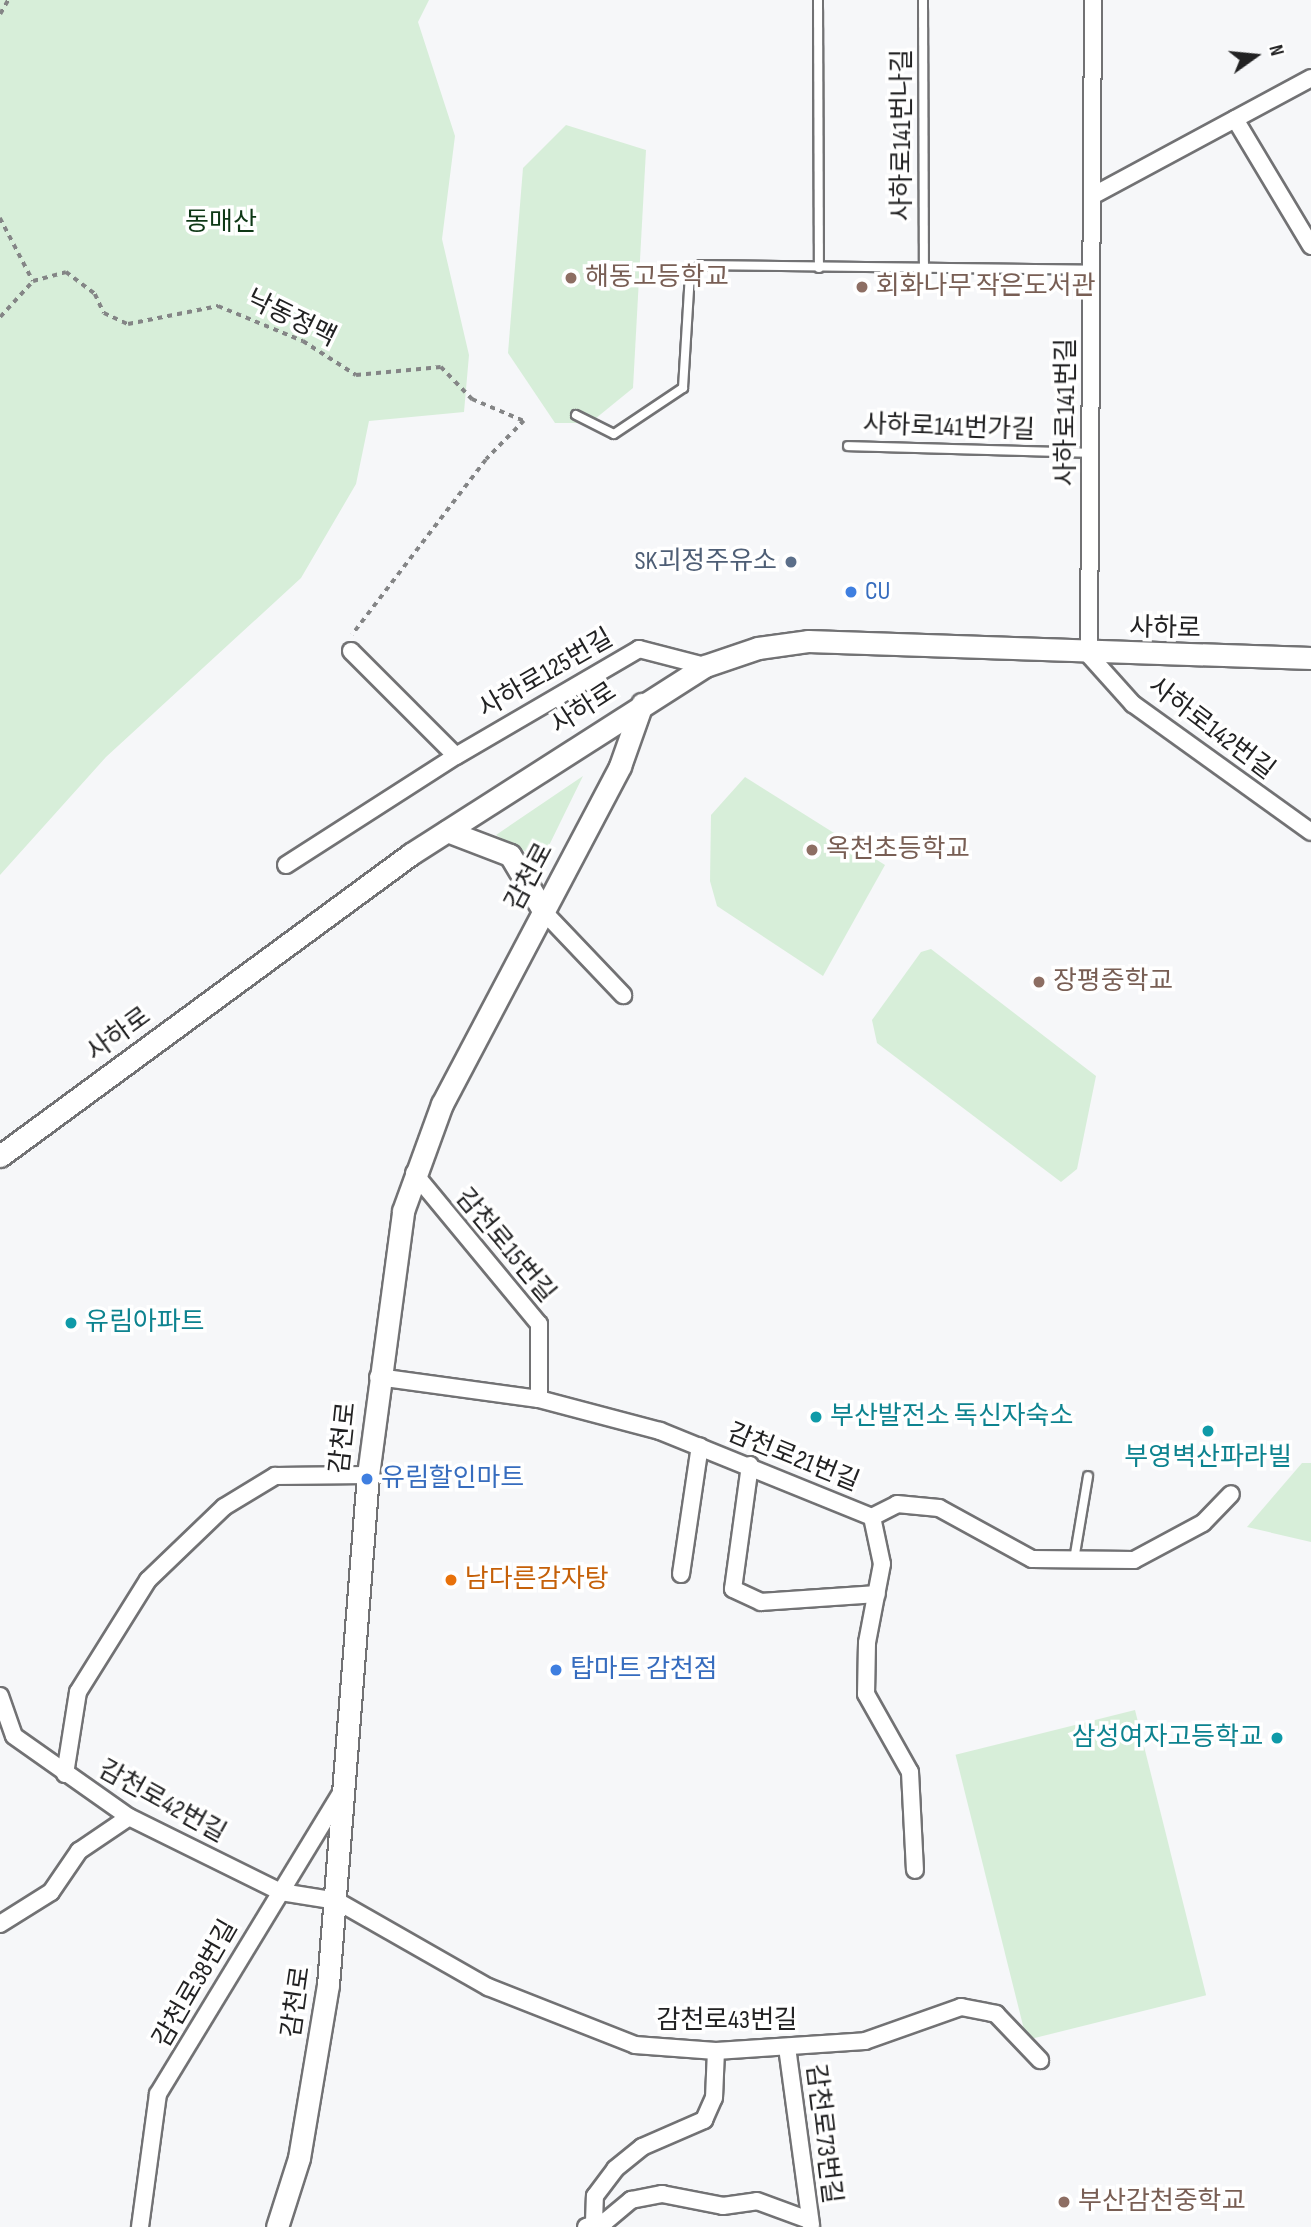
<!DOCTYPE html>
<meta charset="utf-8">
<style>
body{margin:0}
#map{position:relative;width:1311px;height:2227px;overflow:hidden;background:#f6f7f9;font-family:"Sofia Sans Condensed","Noto Sans KR",sans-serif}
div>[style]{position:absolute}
.green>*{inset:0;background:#d7eed9;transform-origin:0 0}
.path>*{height:3.5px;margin-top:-1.75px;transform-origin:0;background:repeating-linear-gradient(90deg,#848586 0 5px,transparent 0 10px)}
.roads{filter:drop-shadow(2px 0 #727274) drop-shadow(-2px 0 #727274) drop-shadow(0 2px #727274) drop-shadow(0 -2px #727274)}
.lane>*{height:8px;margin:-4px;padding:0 4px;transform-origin:4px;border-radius:4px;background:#fff}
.street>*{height:16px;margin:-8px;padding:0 8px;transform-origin:8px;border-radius:8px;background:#fff}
.secondary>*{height:21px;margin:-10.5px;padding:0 10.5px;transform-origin:10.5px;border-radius:10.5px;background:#fff}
.dots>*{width:19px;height:19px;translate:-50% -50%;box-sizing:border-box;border:4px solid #fff;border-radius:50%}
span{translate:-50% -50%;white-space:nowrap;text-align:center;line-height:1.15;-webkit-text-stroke:7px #fff;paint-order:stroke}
.street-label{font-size:26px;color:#222223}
.park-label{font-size:26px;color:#0e3816}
.education-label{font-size:26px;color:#785e54}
.left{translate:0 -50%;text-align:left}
.service-label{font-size:26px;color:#4e5e75}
.right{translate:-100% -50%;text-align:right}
.shop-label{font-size:26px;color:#366cbe}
.culture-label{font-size:26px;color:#0d838f}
.food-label{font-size:26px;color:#c56008}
.north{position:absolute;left:1220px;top:21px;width:70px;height:70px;-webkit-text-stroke:5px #fff;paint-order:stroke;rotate:75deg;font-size:19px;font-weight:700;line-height:28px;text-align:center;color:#222223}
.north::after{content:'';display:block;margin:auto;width:24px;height:32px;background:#222223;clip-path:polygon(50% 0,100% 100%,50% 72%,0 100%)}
</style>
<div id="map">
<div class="green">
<div style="clip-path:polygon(0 0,429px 0,418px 22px,455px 136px,442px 239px,469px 355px,464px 412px,369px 421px,356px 484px,301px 578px,106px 757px,0 875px)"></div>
<div style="clip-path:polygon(566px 125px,646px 150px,633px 388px,590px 423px,555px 423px,508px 353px,523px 168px)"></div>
<div style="clip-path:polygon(583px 776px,536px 872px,528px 853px,496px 835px)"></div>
<div style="clip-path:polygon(745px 777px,885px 865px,823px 976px,717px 906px,710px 881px,711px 815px)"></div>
<div style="clip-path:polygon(931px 949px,1096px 1076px,1077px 1169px,1061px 1182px,877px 1043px,872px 1020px,921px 952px)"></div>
<div style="clip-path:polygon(1302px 1463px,1311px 1463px,1311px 1542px,1247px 1527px)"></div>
<div style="left:1135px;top:1710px;width:294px;height:185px;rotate:76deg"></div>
</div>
<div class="path">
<div style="left:0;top:14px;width:16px;rotate:-60deg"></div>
<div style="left:0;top:218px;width:71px;rotate:62.4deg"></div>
<div style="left:33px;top:281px;width:34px;rotate:-15deg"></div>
<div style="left:66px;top:272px;width:36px;rotate:37deg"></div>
<div style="left:95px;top:294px;width:21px;rotate:65deg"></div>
<div style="left:104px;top:313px;width:26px;rotate:25deg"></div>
<div style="left:128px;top:324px;width:92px;rotate:-11.3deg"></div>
<div style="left:218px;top:306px;width:92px;rotate:22.4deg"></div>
<div style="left:303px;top:341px;width:63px;rotate:32.7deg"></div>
<div style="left:356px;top:375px;width:85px;rotate:-5.4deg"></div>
<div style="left:441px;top:367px;width:45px;rotate:45.9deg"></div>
<div style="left:472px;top:399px;width:56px;rotate:22.9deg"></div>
<div style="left:524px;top:421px;width:54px;rotate:134.3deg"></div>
<div style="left:486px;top:460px;width:220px;rotate:127.4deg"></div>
<div style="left:0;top:317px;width:49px;rotate:-47.5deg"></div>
</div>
<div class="roads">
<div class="lane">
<div style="left:818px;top:0;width:268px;rotate:89.8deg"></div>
<div style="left:923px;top:0;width:269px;rotate:89.8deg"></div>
<div style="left:576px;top:415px;width:42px;rotate:26.6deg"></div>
<div style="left:614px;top:434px;width:83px;rotate:-33.7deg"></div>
<div style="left:683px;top:388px;width:114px;rotate:-86.5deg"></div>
<div style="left:690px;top:274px;width:14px;rotate:-39deg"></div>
<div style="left:701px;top:265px;width:392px;rotate:0.7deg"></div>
<div style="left:848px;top:446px;width:244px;rotate:1.6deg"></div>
<div style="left:1074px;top:1560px;width:85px;rotate:-80.5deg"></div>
</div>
<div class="street">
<div style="left:1093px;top:0;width:655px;rotate:90.35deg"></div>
<div style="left:1089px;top:655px;width:66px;rotate:48.1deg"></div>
<div style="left:1133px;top:704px;width:219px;rotate:35.7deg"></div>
<div style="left:1235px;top:119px;width:148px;rotate:59.1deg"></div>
<div style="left:1094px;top:195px;width:247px;rotate:-28.3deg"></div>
<div style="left:351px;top:651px;width:148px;rotate:45deg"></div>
<div style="left:456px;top:756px;width:212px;rotate:-30.3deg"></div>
<div style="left:639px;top:649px;width:68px;rotate:14.4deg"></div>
<div style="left:286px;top:865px;width:202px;rotate:-32.7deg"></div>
<div style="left:544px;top:912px;width:115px;rotate:46.4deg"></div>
<div style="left:414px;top:1173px;width:196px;rotate:50.4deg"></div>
<div style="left:539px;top:1324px;width:75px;rotate:90deg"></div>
<div style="left:378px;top:1377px;width:162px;rotate:7.8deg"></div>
<div style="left:539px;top:1399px;width:125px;rotate:14.8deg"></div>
<div style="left:660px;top:1431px;width:229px;rotate:22.1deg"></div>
<div style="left:872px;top:1517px;width:48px;rotate:78deg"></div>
<div style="left:882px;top:1564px;width:80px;rotate:100.8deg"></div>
<div style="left:867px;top:1643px;width:51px;rotate:91.1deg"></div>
<div style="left:866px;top:1694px;width:90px;rotate:60.6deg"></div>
<div style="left:910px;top:1772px;width:98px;rotate:87.1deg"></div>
<div style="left:750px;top:1465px;width:125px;rotate:97.8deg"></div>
<div style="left:733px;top:1589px;width:31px;rotate:25deg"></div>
<div style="left:761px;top:1602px;width:116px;rotate:-3.9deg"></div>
<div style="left:872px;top:1517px;width:28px;rotate:-27deg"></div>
<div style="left:897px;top:1504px;width:42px;rotate:5.4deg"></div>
<div style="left:939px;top:1508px;width:106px;rotate:28.7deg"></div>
<div style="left:1032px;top:1559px;width:102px;rotate:0.6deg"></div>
<div style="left:1134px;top:1560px;width:78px;rotate:-28.2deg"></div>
<div style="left:1203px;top:1523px;width:40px;rotate:-46deg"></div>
<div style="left:681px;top:1574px;width:129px;rotate:-81.6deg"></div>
<div style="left:0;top:1696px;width:42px;rotate:70.7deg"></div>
<div style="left:14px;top:1736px;width:141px;rotate:35.2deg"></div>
<div style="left:129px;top:1817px;width:169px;rotate:26.3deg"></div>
<div style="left:281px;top:1892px;width:57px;rotate:9.1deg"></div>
<div style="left:337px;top:1901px;width:174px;rotate:29.7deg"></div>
<div style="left:488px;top:1987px;width:158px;rotate:21.5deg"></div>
<div style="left:635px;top:2045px;width:81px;rotate:4.2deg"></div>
<div style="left:716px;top:2051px;width:149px;rotate:-3.8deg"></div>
<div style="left:865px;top:2041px;width:102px;rotate:-19.5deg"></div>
<div style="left:961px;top:2007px;width:36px;rotate:11deg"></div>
<div style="left:996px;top:2014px;width:64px;rotate:46.3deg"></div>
<div style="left:65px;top:1774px;width:83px;rotate:-81deg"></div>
<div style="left:78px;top:1692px;width:132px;rotate:-58deg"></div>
<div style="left:148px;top:1580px;width:105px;rotate:-43.8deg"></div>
<div style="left:224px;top:1507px;width:60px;rotate:-31.3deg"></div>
<div style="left:275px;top:1476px;width:93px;rotate:-0.6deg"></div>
<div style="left:0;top:1924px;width:60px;rotate:-32.1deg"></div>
<div style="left:51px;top:1892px;width:50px;rotate:-55.7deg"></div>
<div style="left:79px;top:1851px;width:60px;rotate:-34.2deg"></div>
<div style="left:787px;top:2047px;width:180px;rotate:82.3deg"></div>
<div style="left:594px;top:2222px;width:26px;rotate:-88deg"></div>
<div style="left:595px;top:2196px;width:34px;rotate:-53deg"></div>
<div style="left:615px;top:2169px;width:35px;rotate:-39deg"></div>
<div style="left:642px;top:2147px;width:68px;rotate:-23.5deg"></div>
<div style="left:704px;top:2120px;width:24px;rotate:-66deg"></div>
<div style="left:714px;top:2098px;width:47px;rotate:-87.6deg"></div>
<div style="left:140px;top:2227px;width:134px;rotate:-82.3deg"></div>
<div style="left:158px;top:2094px;width:352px;rotate:-58.7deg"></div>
<div style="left:586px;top:2227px;width:21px;rotate:-17deg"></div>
<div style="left:606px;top:2221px;width:33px;rotate:-40deg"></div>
<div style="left:631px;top:2200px;width:32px;rotate:-11deg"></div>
<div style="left:662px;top:2194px;width:62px;rotate:11.1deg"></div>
<div style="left:723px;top:2206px;width:34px;rotate:-8deg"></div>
<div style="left:757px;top:2201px;width:55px;rotate:20.1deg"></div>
</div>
<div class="secondary">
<div style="left:447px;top:831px;width:67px;rotate:20.9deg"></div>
<div style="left:510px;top:855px;width:66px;rotate:59.2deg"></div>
<div style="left:0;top:1156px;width:510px;rotate:-36.31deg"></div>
<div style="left:411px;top:854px;width:349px;rotate:-32.6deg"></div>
<div style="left:705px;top:666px;width:56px;rotate:-18.8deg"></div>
<div style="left:758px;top:648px;width:50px;rotate:-8deg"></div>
<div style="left:808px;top:641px;width:503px;rotate:1.94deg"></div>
<div style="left:277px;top:2227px;width:72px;rotate:-72.3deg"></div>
<div style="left:299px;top:2158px;width:175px;rotate:-80.5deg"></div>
<div style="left:328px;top:1985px;width:512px;rotate:-85.52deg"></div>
<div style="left:368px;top:1475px;width:266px;rotate:-82.4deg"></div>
<div style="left:403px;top:1211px;width:114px;rotate:-70deg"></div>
<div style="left:442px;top:1104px;width:382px;rotate:-62.2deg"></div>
<div style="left:620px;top:766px;width:66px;rotate:-70.5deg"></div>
</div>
</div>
<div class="dots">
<div style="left:571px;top:278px;background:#8d6e63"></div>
<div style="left:862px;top:287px;background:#8d6e63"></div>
<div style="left:791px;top:562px;background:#5c6f8a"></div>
<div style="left:851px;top:592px;background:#3f7fe0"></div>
<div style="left:812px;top:850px;background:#8d6e63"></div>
<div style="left:1039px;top:982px;background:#8d6e63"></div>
<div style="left:71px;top:1323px;background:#0f9aa8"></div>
<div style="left:816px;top:1417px;background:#0f9aa8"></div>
<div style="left:1208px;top:1431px;background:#0f9aa8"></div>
<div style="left:367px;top:1479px;background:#3f7fe0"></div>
<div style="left:451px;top:1580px;background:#e8710a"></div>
<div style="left:556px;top:1670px;background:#3f7fe0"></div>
<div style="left:1277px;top:1738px;background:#0f9aa8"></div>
<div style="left:1064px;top:2202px;background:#8d6e63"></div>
</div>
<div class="street-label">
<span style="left:903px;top:135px;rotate:-90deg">사하로141번나길</span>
<span style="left:291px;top:319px;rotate:26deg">낙동정맥</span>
<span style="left:1067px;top:412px;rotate:-90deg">사하로141번길</span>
<span style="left:949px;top:428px;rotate:2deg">사하로141번가길</span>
<span style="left:1165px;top:629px;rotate:1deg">사하로</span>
<span style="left:546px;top:674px;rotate:-30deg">사하로125번길</span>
<span style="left:584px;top:709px;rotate:-33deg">사하로</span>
<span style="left:1211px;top:729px;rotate:37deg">사하로142번길</span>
<span style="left:530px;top:877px;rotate:-62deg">감천로</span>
<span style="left:119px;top:1035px;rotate:-36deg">사하로</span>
<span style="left:505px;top:1246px;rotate:50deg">감천로15번길</span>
<span style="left:344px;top:1438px;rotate:-84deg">감천로</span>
<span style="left:793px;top:1458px;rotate:22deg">감천로21번길</span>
<span style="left:162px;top:1802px;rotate:29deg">감천로42번길</span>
<span style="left:196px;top:1984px;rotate:-60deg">감천로38번길</span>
<span style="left:297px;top:2002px;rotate:-82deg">감천로</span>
<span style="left:727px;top:2021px">감천로43번길</span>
<span style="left:823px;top:2134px;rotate:83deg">감천로73번길</span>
</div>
<div class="park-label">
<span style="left:221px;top:223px">동매산</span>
</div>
<div class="education-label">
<span class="left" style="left:585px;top:278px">해동고등학교</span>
<span class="left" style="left:876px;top:287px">회화나무 작은도서관</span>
<span class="left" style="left:826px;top:850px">옥천초등학교</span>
<span class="left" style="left:1053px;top:982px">장평중학교</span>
<span class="left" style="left:1078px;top:2202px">부산감천중학교</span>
</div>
<div class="service-label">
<span class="right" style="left:777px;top:562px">SK괴정주유소</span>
</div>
<div class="shop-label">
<span class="left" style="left:865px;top:592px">CU</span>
<span class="left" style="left:381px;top:1479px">유림할인마트</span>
<span class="left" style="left:570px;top:1670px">탑마트 감천점</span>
</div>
<div class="culture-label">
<span class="left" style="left:85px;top:1323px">유림아파트</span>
<span class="left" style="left:830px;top:1417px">부산발전소 독신자숙소</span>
<span style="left:1208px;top:1458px">부영벽산파라빌</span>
<span class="right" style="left:1263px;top:1738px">삼성여자고등학교</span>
</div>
<div class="food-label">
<span class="left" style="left:465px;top:1580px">남다른감자탕</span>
</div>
<div class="north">N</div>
</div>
